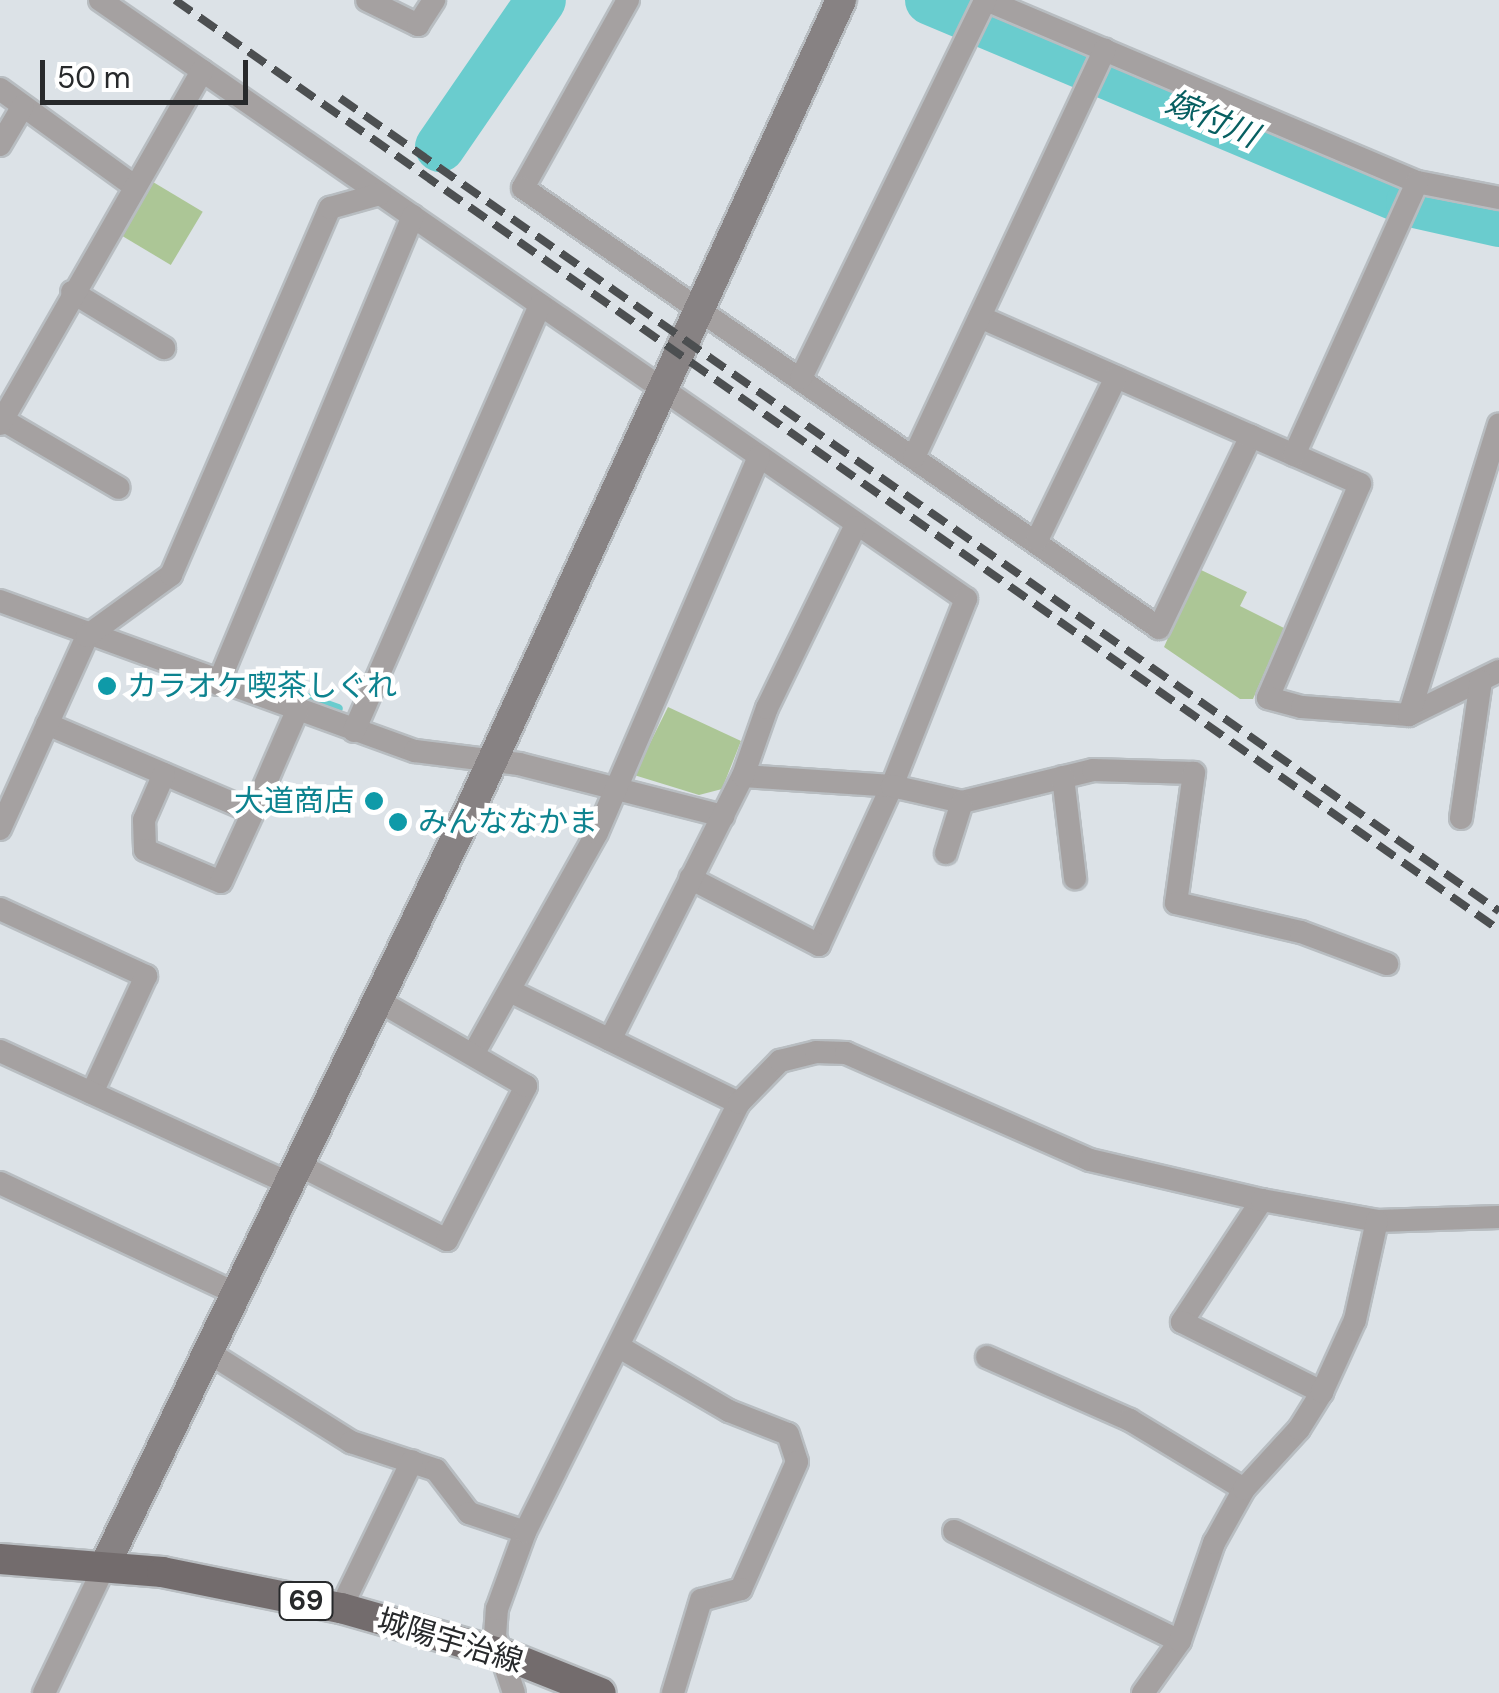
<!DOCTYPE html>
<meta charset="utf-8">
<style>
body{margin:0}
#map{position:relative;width:1499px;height:1693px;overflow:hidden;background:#dce2e7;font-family:"DM Sans","Noto Sans JP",sans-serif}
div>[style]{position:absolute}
.green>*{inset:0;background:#acc696;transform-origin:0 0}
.stream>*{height:9px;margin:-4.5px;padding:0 4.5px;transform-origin:4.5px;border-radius:4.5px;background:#6accce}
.river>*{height:50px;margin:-25px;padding:0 25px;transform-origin:25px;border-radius:25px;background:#6accce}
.roads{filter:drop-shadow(2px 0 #b8bdc1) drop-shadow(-2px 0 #b8bdc1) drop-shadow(0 2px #b8bdc1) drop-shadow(0 -2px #b8bdc1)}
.street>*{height:22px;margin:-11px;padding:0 11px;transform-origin:11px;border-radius:11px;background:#a5a1a1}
.secondary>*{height:30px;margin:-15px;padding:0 15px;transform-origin:15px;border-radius:15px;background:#878283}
.primary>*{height:30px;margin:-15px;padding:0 15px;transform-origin:15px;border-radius:15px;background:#736c6d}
.rail>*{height:8px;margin-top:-4px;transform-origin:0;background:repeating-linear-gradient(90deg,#4c4f51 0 20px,transparent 0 30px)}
.dots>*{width:28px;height:28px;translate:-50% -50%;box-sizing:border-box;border:5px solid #fff;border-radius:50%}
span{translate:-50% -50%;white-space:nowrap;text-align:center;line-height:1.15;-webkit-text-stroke:9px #fff;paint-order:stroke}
.shield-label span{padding:2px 8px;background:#fff;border:2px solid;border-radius:8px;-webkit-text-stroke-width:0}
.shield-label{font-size:28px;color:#27292b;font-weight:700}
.culture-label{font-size:30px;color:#0d838f}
.left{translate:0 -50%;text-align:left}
.right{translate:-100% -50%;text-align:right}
.street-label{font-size:30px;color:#27292b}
.water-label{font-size:32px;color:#075f61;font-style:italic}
.scale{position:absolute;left:40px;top:60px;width:208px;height:45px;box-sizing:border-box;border:5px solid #27292b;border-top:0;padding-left:12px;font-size:30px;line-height:35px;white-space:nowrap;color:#27292b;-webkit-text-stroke:8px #fff;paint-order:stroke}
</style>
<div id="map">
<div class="green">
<div style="left:153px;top:182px;width:58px;height:62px;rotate:31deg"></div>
<div style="clip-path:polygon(1199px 569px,1247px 592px,1240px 606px,1284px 628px,1253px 699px,1240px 699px,1164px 647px)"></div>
<div style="clip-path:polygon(668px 707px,741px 741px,722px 789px,699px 795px,634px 775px)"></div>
</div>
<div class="stream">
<div style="left:249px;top:677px;width:94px;rotate:19.2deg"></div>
</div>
<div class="river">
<div style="left:930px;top:0;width:522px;rotate:22.78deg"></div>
<div style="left:1411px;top:202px;width:90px;rotate:12.8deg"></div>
<div style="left:440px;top:147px;width:178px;rotate:-55.5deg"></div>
</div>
<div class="roads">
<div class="street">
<div style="left:100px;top:0;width:1053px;rotate:34.67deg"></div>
<div style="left:966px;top:599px;width:201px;rotate:111.6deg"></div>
<div style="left:892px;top:786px;width:175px;rotate:114.7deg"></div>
<div style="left:819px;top:945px;width:145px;rotate:-152.6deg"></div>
<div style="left:367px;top:0;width:57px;rotate:26.1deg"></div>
<div style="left:418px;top:25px;width:30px;rotate:-57deg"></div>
<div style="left:628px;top:0;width:215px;rotate:119.2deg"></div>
<div style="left:523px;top:188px;width:773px;rotate:34.68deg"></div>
<div style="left:1159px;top:628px;width:213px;rotate:-64.4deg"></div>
<div style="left:986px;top:0;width:468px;rotate:22.9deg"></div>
<div style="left:1417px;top:182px;width:84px;rotate:11deg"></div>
<div style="left:0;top:89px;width:165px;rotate:35.9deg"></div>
<div style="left:0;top:145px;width:45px;rotate:-59.5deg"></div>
<div style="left:72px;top:292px;width:108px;rotate:31.3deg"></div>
<div style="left:980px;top:317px;width:415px;rotate:23.7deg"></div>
<div style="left:1360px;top:484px;width:233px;rotate:113.3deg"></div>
<div style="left:1268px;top:698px;width:35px;rotate:15deg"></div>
<div style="left:1302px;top:707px;width:107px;rotate:4.3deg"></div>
<div style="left:1409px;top:715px;width:100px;rotate:-26.1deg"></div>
<div style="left:801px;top:378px;width:420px;rotate:-64deg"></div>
<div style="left:3px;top:420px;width:134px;rotate:30.4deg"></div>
<div style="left:0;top:424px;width:407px;rotate:-60.2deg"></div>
<div style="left:1294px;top:455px;width:299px;rotate:-65.7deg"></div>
<div style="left:914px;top:457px;width:450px;rotate:-64.9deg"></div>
<div style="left:1037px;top:540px;width:181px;rotate:-64.1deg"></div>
<div style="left:0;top:601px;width:441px;rotate:19.9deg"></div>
<div style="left:415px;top:751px;width:105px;rotate:7.1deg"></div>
<div style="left:519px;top:764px;width:211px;rotate:14.3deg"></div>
<div style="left:218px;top:684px;width:507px;rotate:-67.38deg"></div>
<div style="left:1409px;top:715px;width:304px;rotate:-72.8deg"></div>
<div style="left:47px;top:724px;width:224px;rotate:23.1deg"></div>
<div style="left:253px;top:812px;width:110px;rotate:-66.5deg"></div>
<div style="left:354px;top:731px;width:465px;rotate:-66.4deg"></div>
<div style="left:164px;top:774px;width:50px;rotate:113.5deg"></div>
<div style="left:144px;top:820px;width:30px;rotate:88deg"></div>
<div style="left:145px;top:850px;width:82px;rotate:22.8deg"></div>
<div style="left:221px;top:882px;width:77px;rotate:-65.4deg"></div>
<div style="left:743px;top:776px;width:149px;rotate:3.8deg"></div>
<div style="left:892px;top:786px;width:72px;rotate:12.9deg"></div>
<div style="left:962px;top:802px;width:135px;rotate:-13.7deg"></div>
<div style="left:1093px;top:770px;width:101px;rotate:1.7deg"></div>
<div style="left:1194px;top:773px;width:131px;rotate:97.9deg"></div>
<div style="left:1176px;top:903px;width:128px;rotate:13.1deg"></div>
<div style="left:1301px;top:932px;width:92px;rotate:20.4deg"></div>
<div style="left:1063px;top:777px;width:102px;rotate:83.2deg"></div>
<div style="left:1461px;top:818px;width:138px;rotate:-81.7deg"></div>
<div style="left:0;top:829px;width:212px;rotate:-65.7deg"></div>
<div style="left:87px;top:636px;width:104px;rotate:-36deg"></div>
<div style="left:171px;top:575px;width:400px;rotate:-66.6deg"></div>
<div style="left:330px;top:208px;width:52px;rotate:-15.6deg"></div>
<div style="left:946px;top:853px;width:53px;rotate:-72.6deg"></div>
<div style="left:0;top:909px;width:161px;rotate:24.7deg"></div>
<div style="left:146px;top:976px;width:129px;rotate:114.8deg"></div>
<div style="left:510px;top:991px;width:255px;rotate:26.1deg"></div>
<div style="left:610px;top:1040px;width:296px;rotate:-63.3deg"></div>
<div style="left:743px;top:776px;width:72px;rotate:-70.6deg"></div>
<div style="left:767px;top:708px;width:201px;rotate:-64.1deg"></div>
<div style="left:0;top:1051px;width:317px;rotate:24.6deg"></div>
<div style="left:475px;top:1051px;width:250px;rotate:-60.8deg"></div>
<div style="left:597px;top:833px;width:410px;rotate:-66.7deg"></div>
<div style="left:297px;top:1164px;width:168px;rotate:26.9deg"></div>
<div style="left:447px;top:1240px;width:173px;rotate:-62.8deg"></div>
<div style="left:526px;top:1086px;width:172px;rotate:-150deg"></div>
<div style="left:0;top:1183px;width:259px;rotate:25.1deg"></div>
<div style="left:1262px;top:1200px;width:146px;rotate:123.3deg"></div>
<div style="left:1182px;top:1322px;width:157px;rotate:26.6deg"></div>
<div style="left:621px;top:1348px;width:125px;rotate:30.3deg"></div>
<div style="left:729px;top:1411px;width:63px;rotate:21.3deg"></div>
<div style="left:788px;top:1434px;width:29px;rotate:72deg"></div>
<div style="left:797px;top:1462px;width:139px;rotate:113.8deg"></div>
<div style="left:741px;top:1589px;width:41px;rotate:164.6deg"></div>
<div style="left:701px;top:1600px;width:97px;rotate:106.8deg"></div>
<div style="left:208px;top:1352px;width:169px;rotate:32.2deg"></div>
<div style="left:351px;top:1442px;width:89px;rotate:18.2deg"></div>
<div style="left:436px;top:1470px;width:54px;rotate:52.5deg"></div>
<div style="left:469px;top:1513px;width:59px;rotate:18.7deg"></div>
<div style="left:987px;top:1357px;width:156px;rotate:23.8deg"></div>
<div style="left:1130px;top:1420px;width:133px;rotate:31.2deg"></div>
<div style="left:954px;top:1531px;width:251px;rotate:26deg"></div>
<div style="left:341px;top:1608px;width:163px;rotate:-64.2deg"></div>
<div style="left:44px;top:1693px;width:142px;rotate:-64.5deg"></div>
<div style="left:514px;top:1693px;width:60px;rotate:-108.4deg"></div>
<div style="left:495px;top:1636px;width:27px;rotate:-86deg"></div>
<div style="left:497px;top:1609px;width:82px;rotate:-70deg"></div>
<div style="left:525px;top:1532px;width:479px;rotate:-63.5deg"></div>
<div style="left:739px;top:1103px;width:59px;rotate:-45.7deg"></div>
<div style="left:780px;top:1061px;width:37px;rotate:-14deg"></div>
<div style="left:816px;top:1052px;width:30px;rotate:2deg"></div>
<div style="left:846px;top:1053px;width:266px;rotate:23.7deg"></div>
<div style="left:1090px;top:1160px;width:177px;rotate:13.1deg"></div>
<div style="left:1262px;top:1200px;width:117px;rotate:10.3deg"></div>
<div style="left:1377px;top:1221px;width:122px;rotate:-1.9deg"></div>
<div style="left:1143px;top:1693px;width:64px;rotate:-54.6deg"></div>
<div style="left:1180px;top:1641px;width:104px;rotate:-70.9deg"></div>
<div style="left:1214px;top:1543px;width:62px;rotate:-60.9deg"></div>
<div style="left:1244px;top:1489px;width:81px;rotate:-47.5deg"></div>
<div style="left:1299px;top:1429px;width:44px;rotate:-58.1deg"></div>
<div style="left:1322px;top:1392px;width:79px;rotate:-65.4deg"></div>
<div style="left:1355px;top:1320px;width:101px;rotate:-77.5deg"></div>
</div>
<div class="secondary">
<div style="left:105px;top:1565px;width:844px;rotate:-64.22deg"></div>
<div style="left:472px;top:805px;width:886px;rotate:-65.37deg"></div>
</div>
<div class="primary">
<div style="left:0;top:1559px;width:163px;rotate:4.6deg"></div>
<div style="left:162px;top:1572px;width:183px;rotate:11.4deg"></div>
<div style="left:341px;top:1608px;width:168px;rotate:15.9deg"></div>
<div style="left:503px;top:1654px;width:105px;rotate:21.7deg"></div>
</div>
</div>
<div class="rail">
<div style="left:175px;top:0;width:1618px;rotate:35.08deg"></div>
<div style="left:340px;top:98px;width:1416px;rotate:35.05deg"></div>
</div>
<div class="dots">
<div style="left:107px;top:686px;background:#0f9aa8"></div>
<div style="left:374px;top:801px;background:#0f9aa8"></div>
<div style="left:398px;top:822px;background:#0f9aa8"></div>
</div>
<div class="shield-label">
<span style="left:306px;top:1601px">69</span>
</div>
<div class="culture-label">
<span class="left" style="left:127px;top:686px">カラオケ喫茶しぐれ</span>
<span class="right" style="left:354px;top:801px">大道商店</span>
<span class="left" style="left:418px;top:822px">みんななかま</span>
</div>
<div class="street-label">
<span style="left:450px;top:1641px;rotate:17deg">城陽宇治線</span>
</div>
<div class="water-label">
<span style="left:1212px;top:119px;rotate:23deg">嫁付川</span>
</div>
<div class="scale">50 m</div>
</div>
